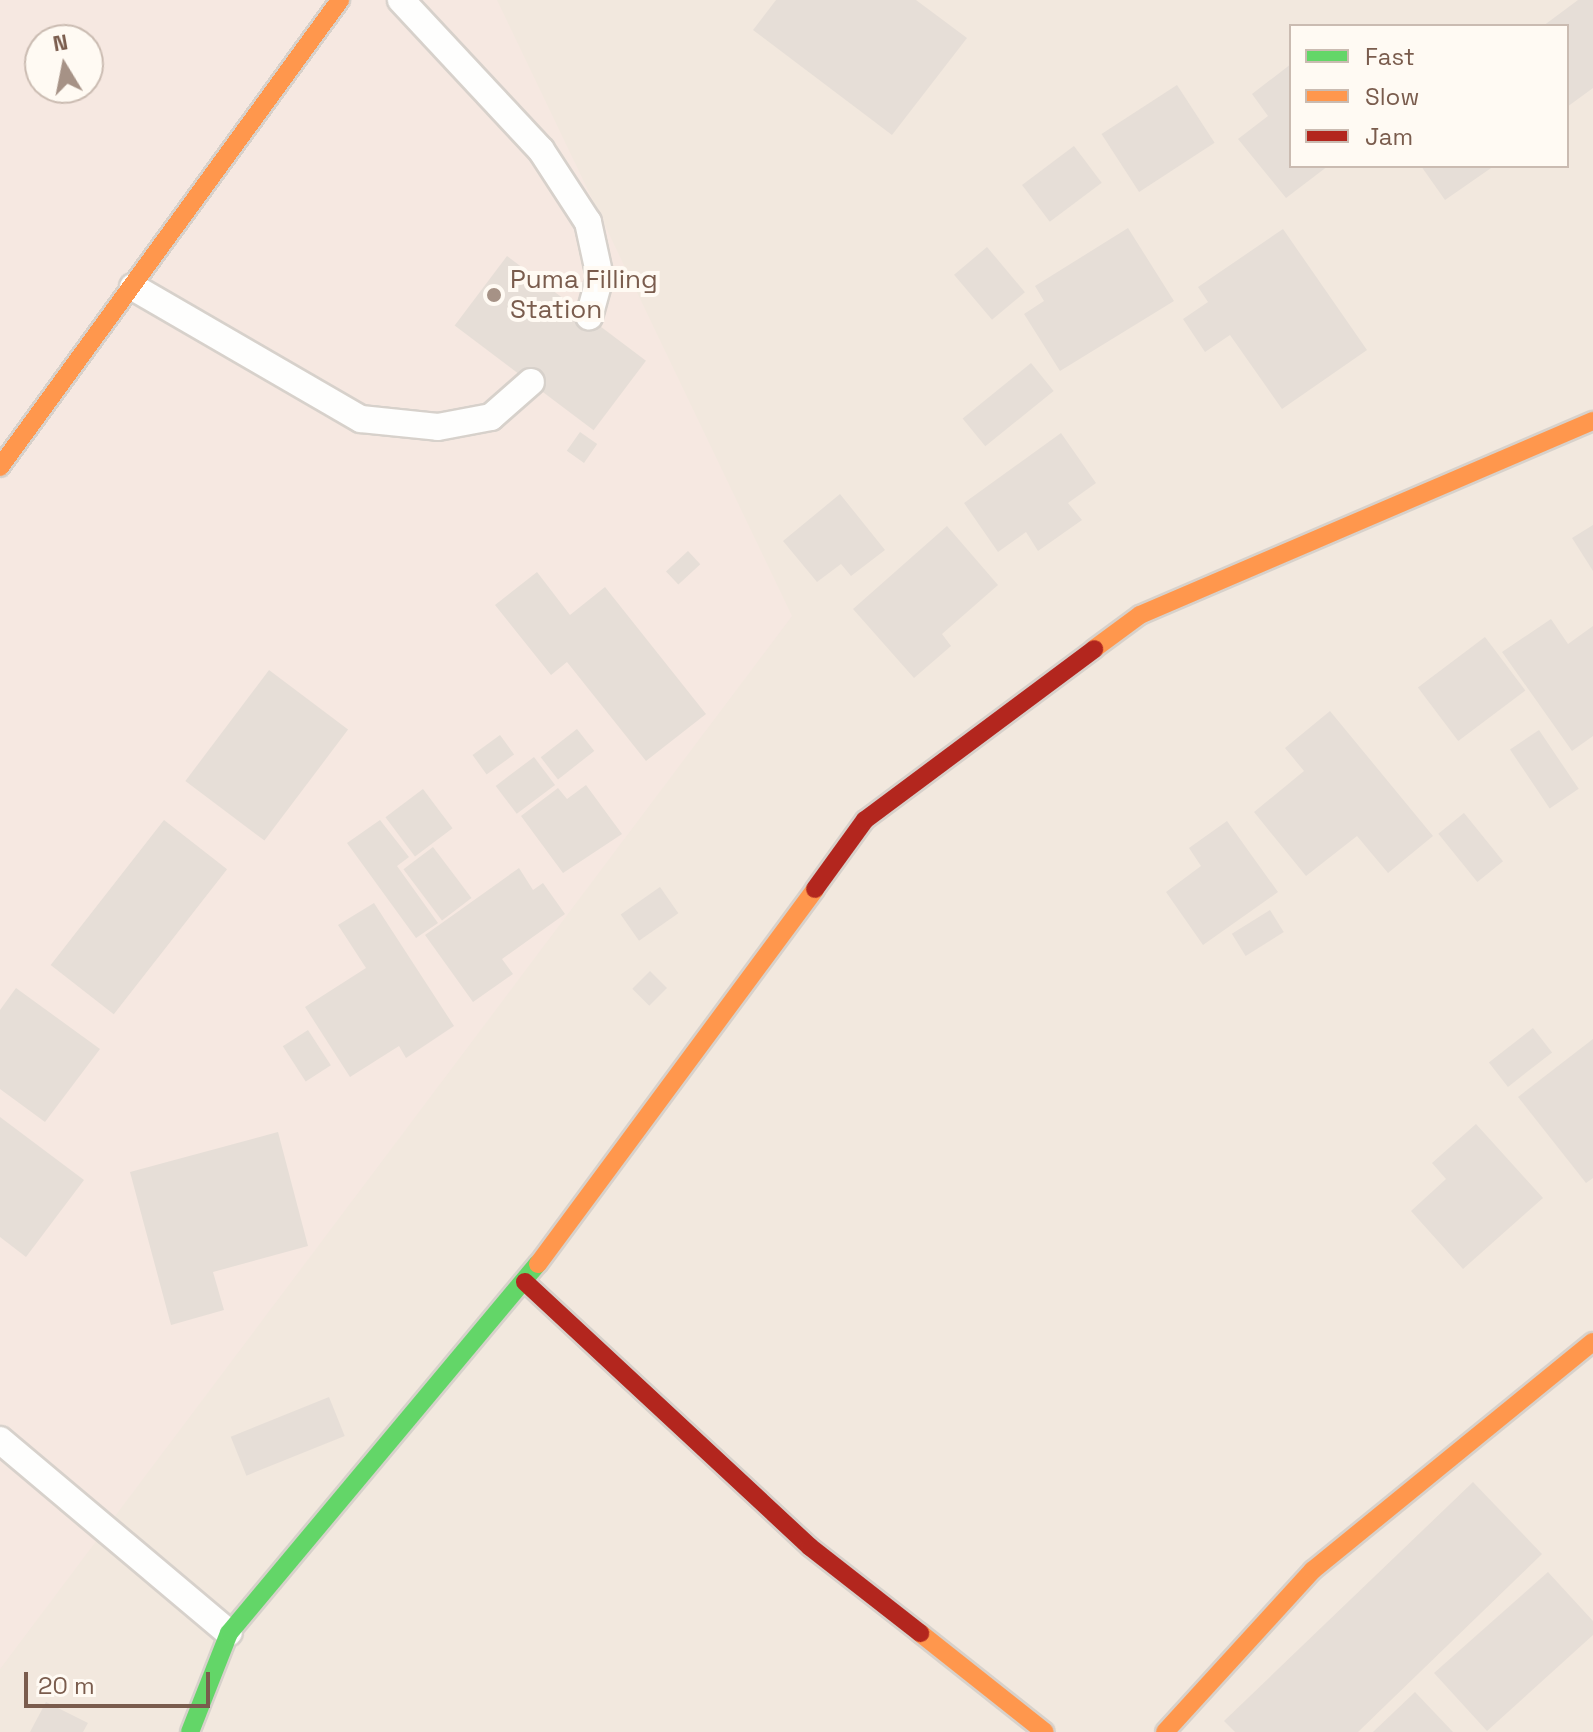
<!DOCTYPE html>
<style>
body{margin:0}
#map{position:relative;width:1593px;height:1732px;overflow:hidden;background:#f9f5f0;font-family:"Space Grotesk",sans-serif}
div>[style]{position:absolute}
.residential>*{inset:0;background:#f2e8de}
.commercial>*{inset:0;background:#f6e8e1}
.building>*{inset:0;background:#e6ded7;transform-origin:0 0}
.roads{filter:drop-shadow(2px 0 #d7d1cb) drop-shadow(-2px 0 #d7d1cb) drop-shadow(0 2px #d7d1cb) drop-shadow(0 -2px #d7d1cb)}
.lane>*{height:26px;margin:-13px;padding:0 13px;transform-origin:13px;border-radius:13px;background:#fefefd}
.fast>*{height:18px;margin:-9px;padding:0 9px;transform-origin:9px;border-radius:9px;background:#63d668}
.slow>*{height:18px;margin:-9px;padding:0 9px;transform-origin:9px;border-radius:9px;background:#ff974d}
.jam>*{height:18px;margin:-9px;padding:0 9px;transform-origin:9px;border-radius:9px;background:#b3261e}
.dots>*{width:22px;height:22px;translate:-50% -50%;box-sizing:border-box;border:4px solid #fffaf3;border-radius:50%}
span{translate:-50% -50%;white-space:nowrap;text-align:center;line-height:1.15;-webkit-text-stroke:8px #fffaf3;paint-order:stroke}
.poi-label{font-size:26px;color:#7a5c4d}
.left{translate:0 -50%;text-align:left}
.legend{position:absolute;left:1289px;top:24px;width:280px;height:144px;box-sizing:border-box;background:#fffaf3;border:2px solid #cabbb1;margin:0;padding:10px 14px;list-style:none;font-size:24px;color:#7a5c4d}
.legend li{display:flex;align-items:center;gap:16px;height:40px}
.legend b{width:40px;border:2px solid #cabbb1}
.north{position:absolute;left:24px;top:24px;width:80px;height:80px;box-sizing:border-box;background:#fffaf3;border:2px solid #cabbb1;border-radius:50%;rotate:350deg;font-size:22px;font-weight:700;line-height:32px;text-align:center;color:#7a5c4d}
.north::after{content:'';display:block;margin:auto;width:28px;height:36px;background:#a69286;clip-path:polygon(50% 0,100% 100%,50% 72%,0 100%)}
.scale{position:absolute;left:24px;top:1672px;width:186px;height:36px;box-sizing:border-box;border:4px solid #7a5c4d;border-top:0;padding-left:10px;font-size:24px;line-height:28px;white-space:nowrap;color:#7a5c4d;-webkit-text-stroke:6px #fffaf3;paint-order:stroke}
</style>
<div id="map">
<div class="residential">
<div style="clip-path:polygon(evenodd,0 0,1593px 0,1593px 1732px,0 1732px,0 0,1291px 26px,1567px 26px,1567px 166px,1291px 166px,1291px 26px,0 0,40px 40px,88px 40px,88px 88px,40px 88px,40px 40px)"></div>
</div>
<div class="commercial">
<div style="clip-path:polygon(evenodd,0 0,497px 0,792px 616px,0 1669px,0 0,40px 40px,88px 40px,88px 88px,40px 88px,40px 40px)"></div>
</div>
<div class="building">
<div style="clip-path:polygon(776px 0,916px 0,967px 38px,892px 135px,753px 30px)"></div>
<div style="clip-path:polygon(1578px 0,1593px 0,1593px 88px,1567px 107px,1567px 26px,1543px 26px)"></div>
<div style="clip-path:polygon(1291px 64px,1291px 166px,1328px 166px,1286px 198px,1238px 139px,1268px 116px,1252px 94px)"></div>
<div style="left:1177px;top:85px;width:69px;height:90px;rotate:57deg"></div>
<div style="left:1074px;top:146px;width:46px;height:65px;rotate:53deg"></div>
<div style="clip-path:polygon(1421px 166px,1494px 166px,1445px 200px)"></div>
<div style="clip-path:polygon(1128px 228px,1174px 301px,1060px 371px,1024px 314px,1044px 301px,1035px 286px)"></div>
<div style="clip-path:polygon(1283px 229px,1367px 350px,1282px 409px,1230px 335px,1205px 352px,1183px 319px,1208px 302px,1198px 287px)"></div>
<div style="left:987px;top:247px;width:59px;height:43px;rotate:50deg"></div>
<div style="left:507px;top:256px;width:174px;height:87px;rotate:37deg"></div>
<div style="left:1031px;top:363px;width:36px;height:88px;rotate:51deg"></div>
<div style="left:580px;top:432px;width:21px;height:23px;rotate:35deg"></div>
<div style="clip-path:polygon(1061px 433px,1096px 483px,1068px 503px,1082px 520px,1038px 551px,1026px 532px,998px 552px,964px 503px)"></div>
<div style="clip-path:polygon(840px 494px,885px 550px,851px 576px,841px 564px,817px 582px,783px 541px)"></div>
<div style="clip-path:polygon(1593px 525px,1593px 571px,1572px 538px)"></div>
<div style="clip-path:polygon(947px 526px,998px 585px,942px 634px,951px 646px,914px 678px,853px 609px)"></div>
<div style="left:688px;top:551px;width:18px;height:30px;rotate:47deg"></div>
<div style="clip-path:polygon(537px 572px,570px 615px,605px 587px,706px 714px,646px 761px,567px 662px,551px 675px,495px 605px)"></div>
<div style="clip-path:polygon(1551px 619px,1568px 644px,1593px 626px,1593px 736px,1572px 751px,1502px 652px)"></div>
<div style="left:1485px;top:637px;width:67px;height:84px;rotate:53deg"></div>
<div style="left:269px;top:670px;width:99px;height:139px;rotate:37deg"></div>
<div style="clip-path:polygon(1330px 711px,1433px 836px,1388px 873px,1357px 836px,1306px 876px,1254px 812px,1304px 771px,1285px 748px)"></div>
<div style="left:577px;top:729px;width:28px;height:46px;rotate:52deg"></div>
<div style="left:1539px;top:730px;width:71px;height:35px;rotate:56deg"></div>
<div style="left:500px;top:735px;width:24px;height:34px;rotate:54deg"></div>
<div style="left:534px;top:757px;width:35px;height:48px;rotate:53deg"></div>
<div style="clip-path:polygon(586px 785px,622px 834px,563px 873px,521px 816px,558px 788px,567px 799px)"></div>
<div style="left:423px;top:789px;width:49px;height:47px;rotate:53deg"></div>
<div style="left:1464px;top:813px;width:62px;height:33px;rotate:51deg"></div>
<div style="left:164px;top:820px;width:80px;height:184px;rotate:38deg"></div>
<div style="clip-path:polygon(380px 820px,409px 857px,397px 866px,438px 923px,416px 938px,347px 843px)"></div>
<div style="clip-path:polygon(1227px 821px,1278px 892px,1203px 945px,1166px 892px,1201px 866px,1189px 848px)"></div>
<div style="left:433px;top:847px;width:64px;height:37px;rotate:53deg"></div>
<div style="clip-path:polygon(519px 868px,533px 890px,543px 883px,565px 914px,502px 959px,513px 974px,473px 1002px,425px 935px)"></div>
<div style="left:660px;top:887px;width:32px;height:48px;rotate:55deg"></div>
<div style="clip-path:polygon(374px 903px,454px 1026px,406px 1058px,399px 1046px,350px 1077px,305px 1007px,366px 968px,338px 925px)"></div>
<div style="left:1270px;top:910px;width:26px;height:45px;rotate:58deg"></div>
<div style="left:650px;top:971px;width:24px;height:25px;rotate:45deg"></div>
<div style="clip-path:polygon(16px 988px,100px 1049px,45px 1122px,0 1089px,0 1010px)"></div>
<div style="left:1533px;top:1028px;width:31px;height:56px;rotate:52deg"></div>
<div style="left:308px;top:1030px;width:42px;height:30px;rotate:57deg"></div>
<div style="clip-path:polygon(1593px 1039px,1593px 1178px,1586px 1183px,1518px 1097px)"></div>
<div style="clip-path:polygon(0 1117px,84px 1180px,26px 1257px,0 1237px)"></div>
<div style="clip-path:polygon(1476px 1124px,1543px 1198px,1463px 1269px,1411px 1211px,1446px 1179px,1432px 1163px)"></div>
<div style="clip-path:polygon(278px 1132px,308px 1246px,213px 1272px,224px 1310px,171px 1325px,130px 1172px)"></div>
<div style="left:329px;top:1397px;width:42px;height:106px;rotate:68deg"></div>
<div style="clip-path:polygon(1473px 1482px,1542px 1554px,1358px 1732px,1235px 1732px,1224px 1721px)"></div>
<div style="clip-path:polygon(1548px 1572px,1593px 1621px,1593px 1635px,1487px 1731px,1434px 1673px)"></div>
<div style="clip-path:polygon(1415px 1692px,1453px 1732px,1373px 1732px)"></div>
<div style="clip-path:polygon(46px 1702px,88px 1723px,83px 1732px,30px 1732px)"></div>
</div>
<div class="roads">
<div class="lane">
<div style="left:401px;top:0;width:205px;rotate:47deg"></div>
<div style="left:541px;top:150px;width:86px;rotate:56.9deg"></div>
<div style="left:588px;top:222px;width:56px;rotate:77.7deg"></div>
<div style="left:600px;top:277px;width:41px;rotate:105.4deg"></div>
<div style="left:133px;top:287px;width:263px;rotate:30.1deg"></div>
<div style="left:361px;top:419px;width:77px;rotate:5.9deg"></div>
<div style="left:438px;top:427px;width:54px;rotate:-10.7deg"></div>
<div style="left:491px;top:417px;width:53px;rotate:-41.2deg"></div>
<div style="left:0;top:1440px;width:299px;rotate:40.1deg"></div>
</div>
<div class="fast">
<div style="left:190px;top:1732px;width:106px;rotate:-68.5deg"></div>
<div style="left:229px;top:1633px;width:481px;rotate:-50.1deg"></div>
</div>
<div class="slow">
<div style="left:0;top:467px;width:578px;rotate:-53.94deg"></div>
<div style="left:1094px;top:649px;width:57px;rotate:-36.5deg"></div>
<div style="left:1140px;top:615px;width:493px;rotate:-23.2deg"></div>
<div style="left:538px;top:1264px;width:466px;rotate:-53.5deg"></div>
<div style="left:920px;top:1633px;width:159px;rotate:38.4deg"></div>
<div style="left:1165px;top:1732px;width:219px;rotate:-47.6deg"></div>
<div style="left:1313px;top:1570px;width:361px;rotate:-39.2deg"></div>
</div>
<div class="jam">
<div style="left:815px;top:889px;width:85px;rotate:-54.1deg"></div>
<div style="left:865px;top:820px;width:286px;rotate:-36.7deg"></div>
<div style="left:525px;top:1282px;width:389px;rotate:42.9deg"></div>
<div style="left:810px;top:1547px;width:140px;rotate:38deg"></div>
</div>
</div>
<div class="dots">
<div style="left:494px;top:295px;background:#a69286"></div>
</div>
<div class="poi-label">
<span class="left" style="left:510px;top:295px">Puma Filling<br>Station</span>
</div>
<ul class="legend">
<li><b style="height:10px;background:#63d668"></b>Fast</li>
<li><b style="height:10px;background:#ff974d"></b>Slow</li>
<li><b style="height:10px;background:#b3261e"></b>Jam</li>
</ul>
<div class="north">N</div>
<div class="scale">20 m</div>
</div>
